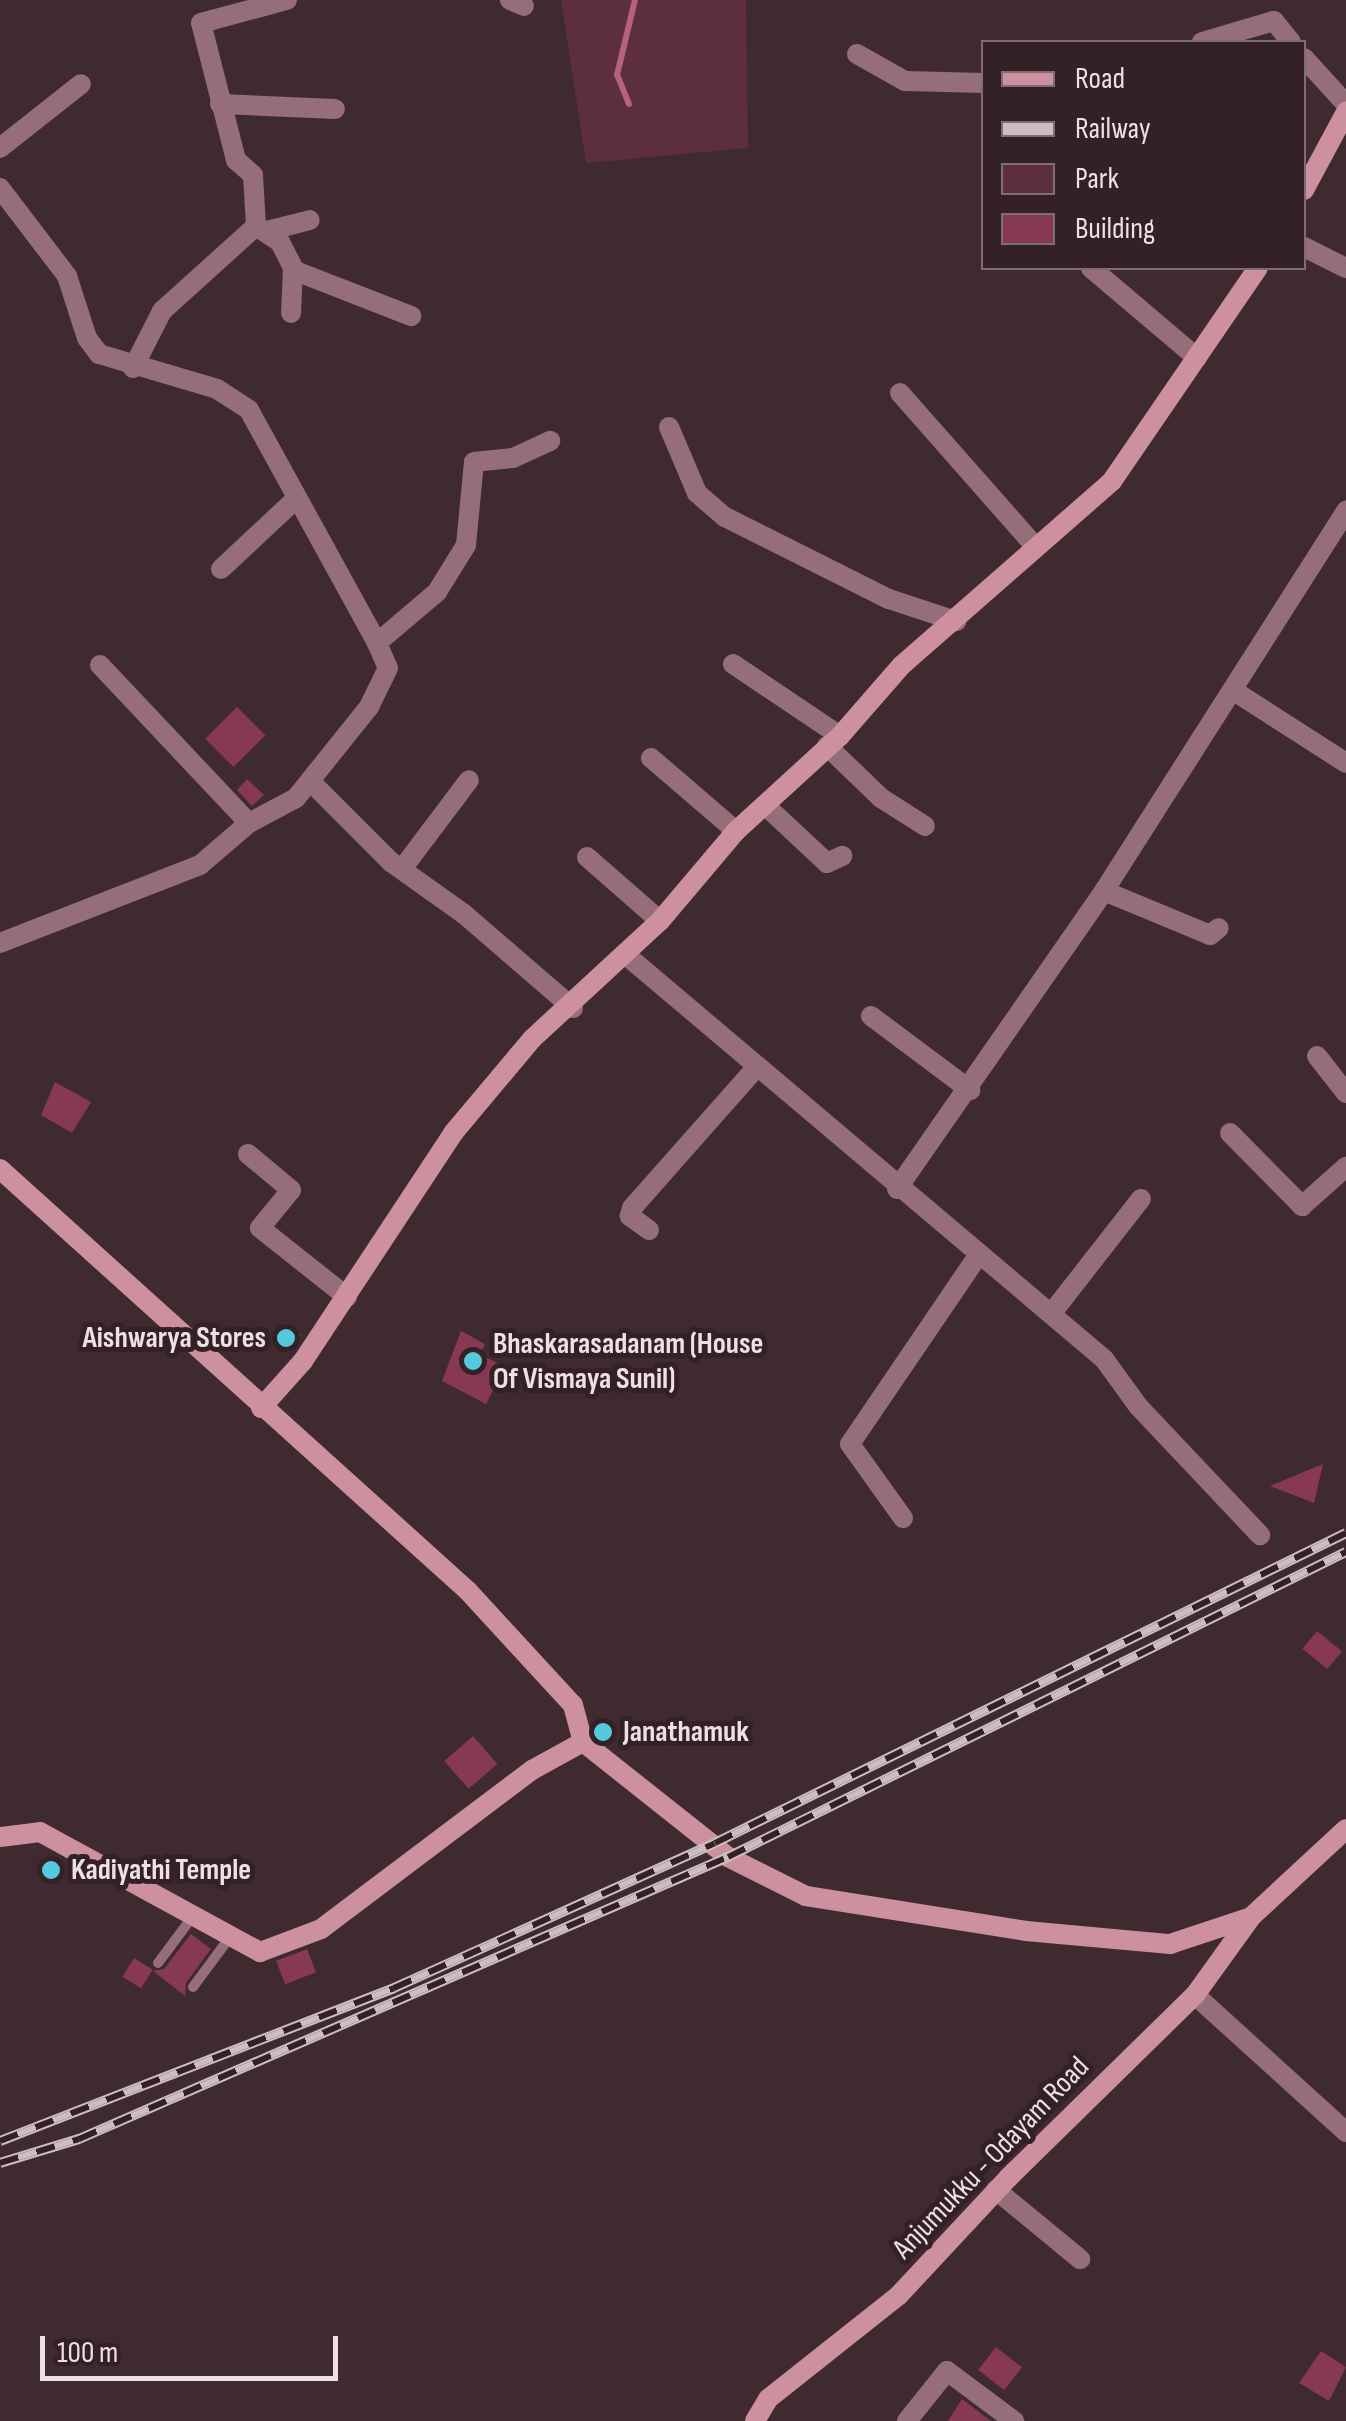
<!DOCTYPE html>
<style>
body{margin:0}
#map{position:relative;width:1346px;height:2421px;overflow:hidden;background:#3f2a30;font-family:"Sofia Sans Condensed",sans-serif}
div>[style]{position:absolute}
.green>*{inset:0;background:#5d2f3e}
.stream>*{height:6px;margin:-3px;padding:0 3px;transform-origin:3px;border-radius:3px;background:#b6627c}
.building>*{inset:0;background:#873853;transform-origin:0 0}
.lane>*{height:10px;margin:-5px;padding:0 5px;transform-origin:5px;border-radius:5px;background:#956e79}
.street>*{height:20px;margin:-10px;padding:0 10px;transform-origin:10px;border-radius:10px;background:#956e79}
.secondary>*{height:20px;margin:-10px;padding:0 10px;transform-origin:10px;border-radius:10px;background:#cd90a1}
.rail>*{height:10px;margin-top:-5px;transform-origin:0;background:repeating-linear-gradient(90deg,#342126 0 19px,#ccbdc0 0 38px);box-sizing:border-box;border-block:2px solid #ccbdc0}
.dots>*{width:28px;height:28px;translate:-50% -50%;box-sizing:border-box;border:5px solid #342126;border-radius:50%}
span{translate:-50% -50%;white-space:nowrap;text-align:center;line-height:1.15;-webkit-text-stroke:10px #342126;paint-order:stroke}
.poi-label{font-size:30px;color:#eee0e3;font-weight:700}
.right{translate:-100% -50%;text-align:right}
.left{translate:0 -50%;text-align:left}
.street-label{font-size:30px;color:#eee0e3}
.legend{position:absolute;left:981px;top:40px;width:325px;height:230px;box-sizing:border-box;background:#342126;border:2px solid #7e6d72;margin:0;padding:12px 18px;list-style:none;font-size:30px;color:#eee0e3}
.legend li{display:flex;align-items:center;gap:20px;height:50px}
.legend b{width:50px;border:2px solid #7e6d72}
.scale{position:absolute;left:40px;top:2336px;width:298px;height:45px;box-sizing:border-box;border:5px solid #eee0e3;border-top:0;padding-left:12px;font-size:30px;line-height:35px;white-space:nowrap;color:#eee0e3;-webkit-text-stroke:8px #342126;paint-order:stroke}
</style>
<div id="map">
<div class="green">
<div style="clip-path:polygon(561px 0,746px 0,748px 148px,586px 163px)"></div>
</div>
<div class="stream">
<div style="left:629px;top:104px;width:31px;rotate:-112deg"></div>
<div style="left:617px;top:75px;width:77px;rotate:-76.5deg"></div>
</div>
<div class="building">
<div style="left:237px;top:707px;width:40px;height:45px;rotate:45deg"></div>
<div style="clip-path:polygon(247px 779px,264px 795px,252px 806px,237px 790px)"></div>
<div style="clip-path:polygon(55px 1082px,91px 1102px,72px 1133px,41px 1115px)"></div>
<div style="left:284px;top:1323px;width:21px;height:21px;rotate:35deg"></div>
<div style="clip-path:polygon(461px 1331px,485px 1344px,480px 1354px,505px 1367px,486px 1404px,442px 1381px)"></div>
<div style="clip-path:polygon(1323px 1464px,1314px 1503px,1270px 1486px)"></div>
<div style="left:1317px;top:1631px;width:32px;height:23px;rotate:39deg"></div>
<div style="left:473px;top:1736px;width:37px;height:38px;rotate:49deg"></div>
<div style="clip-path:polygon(191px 1934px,211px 1949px,186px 1983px,185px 1996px,153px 1971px,164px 1969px)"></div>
<div style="left:307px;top:1949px;width:25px;height:33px;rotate:69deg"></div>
<div style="left:134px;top:1958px;width:22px;height:22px;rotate:32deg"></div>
<div style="left:996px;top:2347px;width:33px;height:29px;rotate:38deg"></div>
<div style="clip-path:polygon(1321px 2351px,1346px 2367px,1329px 2401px,1299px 2383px)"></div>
<div style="clip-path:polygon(962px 2399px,991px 2421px,948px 2421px)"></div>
</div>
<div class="lane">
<div style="left:158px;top:1963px;width:59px;rotate:-53.3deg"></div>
<div style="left:193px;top:1987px;width:62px;rotate:-53.5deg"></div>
</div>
<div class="street">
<div style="left:510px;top:0;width:15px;rotate:23deg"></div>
<div style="left:1202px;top:42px;width:75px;rotate:-16.3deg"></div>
<div style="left:1274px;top:21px;width:27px;rotate:51deg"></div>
<div style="left:857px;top:54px;width:55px;rotate:29.4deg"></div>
<div style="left:905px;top:81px;width:79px;rotate:1.5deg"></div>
<div style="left:1304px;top:58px;width:62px;rotate:47.6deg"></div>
<div style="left:220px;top:104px;width:115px;rotate:2.5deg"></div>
<div style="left:0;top:148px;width:103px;rotate:-38.3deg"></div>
<div style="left:0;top:188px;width:111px;rotate:52.7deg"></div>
<div style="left:67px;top:276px;width:65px;rotate:72.1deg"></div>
<div style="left:87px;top:338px;width:20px;rotate:53deg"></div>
<div style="left:99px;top:354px;width:123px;rotate:16.5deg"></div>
<div style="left:217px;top:389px;width:38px;rotate:33deg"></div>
<div style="left:249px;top:410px;width:266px;rotate:61.2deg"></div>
<div style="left:256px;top:226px;width:29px;rotate:34deg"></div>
<div style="left:280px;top:242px;width:29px;rotate:63deg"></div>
<div style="left:293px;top:268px;width:45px;rotate:92.5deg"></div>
<div style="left:267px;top:231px;width:44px;rotate:-14.3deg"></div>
<div style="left:1304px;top:247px;width:47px;rotate:26.6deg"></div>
<div style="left:1091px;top:268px;width:139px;rotate:40.3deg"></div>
<div style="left:293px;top:270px;width:127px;rotate:21.3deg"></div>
<div style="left:133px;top:368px;width:64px;rotate:-63deg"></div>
<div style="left:162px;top:311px;width:127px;rotate:-42.1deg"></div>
<div style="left:256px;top:226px;width:51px;rotate:-93.4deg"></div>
<div style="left:253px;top:175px;width:23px;rotate:-139deg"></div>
<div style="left:236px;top:160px;width:141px;rotate:-104.3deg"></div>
<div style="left:201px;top:23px;width:89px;rotate:-15deg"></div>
<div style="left:900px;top:393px;width:205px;rotate:48.6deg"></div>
<div style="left:669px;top:427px;width:72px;rotate:67deg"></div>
<div style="left:697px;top:493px;width:37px;rotate:41deg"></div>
<div style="left:725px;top:517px;width:183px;rotate:26.6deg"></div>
<div style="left:889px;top:599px;width:71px;rotate:18.2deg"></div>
<div style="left:221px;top:569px;width:104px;rotate:-43.1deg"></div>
<div style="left:733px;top:664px;width:129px;rotate:33.9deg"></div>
<div style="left:100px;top:665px;width:217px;rotate:46.7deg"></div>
<div style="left:1234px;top:691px;width:133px;rotate:32.7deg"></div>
<div style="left:827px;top:746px;width:75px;rotate:43.9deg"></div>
<div style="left:881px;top:798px;width:52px;rotate:32.5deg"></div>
<div style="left:651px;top:758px;width:112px;rotate:40.7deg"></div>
<div style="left:310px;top:781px;width:115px;rotate:45deg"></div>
<div style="left:391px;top:862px;width:90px;rotate:35.5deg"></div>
<div style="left:464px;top:914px;width:144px;rotate:40.8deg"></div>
<div style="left:765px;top:805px;width:85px;rotate:43.1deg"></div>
<div style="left:827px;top:863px;width:17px;rotate:-25deg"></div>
<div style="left:587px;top:857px;width:97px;rotate:41.2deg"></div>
<div style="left:402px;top:869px;width:111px;rotate:-53deg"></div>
<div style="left:1104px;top:891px;width:115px;rotate:22.5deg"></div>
<div style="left:1210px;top:935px;width:11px;rotate:-38deg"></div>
<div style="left:0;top:943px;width:215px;rotate:-21.3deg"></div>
<div style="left:200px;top:865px;width:65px;rotate:-40.6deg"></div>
<div style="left:249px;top:823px;width:53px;rotate:-28deg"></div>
<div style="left:296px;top:798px;width:117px;rotate:-51.3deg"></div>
<div style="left:369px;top:707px;width:43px;rotate:-64deg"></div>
<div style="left:388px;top:668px;width:27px;rotate:-114deg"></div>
<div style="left:377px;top:643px;width:79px;rotate:-40.4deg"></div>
<div style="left:437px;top:592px;width:55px;rotate:-58.3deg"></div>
<div style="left:466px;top:545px;width:83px;rotate:-84.5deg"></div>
<div style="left:474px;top:462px;width:39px;rotate:-6deg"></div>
<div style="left:513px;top:458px;width:41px;rotate:-24.7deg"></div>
<div style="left:626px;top:955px;width:626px;rotate:40.2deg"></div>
<div style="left:1104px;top:1359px;width:58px;rotate:54.1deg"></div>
<div style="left:1138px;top:1406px;width:178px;rotate:46.6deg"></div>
<div style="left:871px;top:1016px;width:124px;rotate:36.8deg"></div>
<div style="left:1317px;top:1056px;width:47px;rotate:51.9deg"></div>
<div style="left:1230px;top:1133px;width:103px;rotate:45.4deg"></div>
<div style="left:1302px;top:1206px;width:59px;rotate:-41.6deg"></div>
<div style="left:248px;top:1154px;width:56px;rotate:39.9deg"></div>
<div style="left:291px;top:1190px;width:49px;rotate:129.2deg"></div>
<div style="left:260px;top:1228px;width:111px;rotate:38.4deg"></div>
<div style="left:897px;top:1189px;width:363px;rotate:-55.2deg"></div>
<div style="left:1104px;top:891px;width:451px;rotate:-57.5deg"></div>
<div style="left:649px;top:1230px;width:24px;rotate:-144deg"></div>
<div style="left:630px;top:1216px;width:8px;rotate:-76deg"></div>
<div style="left:632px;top:1208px;width:186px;rotate:-48.5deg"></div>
<div style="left:1051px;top:1314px;width:146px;rotate:-52deg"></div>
<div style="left:903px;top:1518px;width:91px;rotate:-125.6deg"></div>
<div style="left:850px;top:1444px;width:227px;rotate:-55.8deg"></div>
<div style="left:1195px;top:1995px;width:204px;rotate:42.2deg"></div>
<div style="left:996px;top:2190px;width:109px;rotate:39.4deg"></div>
<div style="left:907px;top:2421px;width:64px;rotate:-51.3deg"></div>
<div style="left:947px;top:2371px;width:84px;rotate:36.7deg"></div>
</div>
<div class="secondary">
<div style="left:1304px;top:190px;width:89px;rotate:-61.7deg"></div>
<div style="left:0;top:1169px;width:630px;rotate:42.04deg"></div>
<div style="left:468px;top:1591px;width:155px;rotate:47.4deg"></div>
<div style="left:573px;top:1705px;width:38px;rotate:75deg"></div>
<div style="left:261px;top:1408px;width:63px;rotate:-48.2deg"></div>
<div style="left:303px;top:1361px;width:274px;rotate:-56.6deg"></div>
<div style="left:454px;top:1132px;width:121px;rotate:-50deg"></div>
<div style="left:532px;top:1039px;width:174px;rotate:-42.7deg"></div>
<div style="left:660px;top:921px;width:118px;rotate:-49.8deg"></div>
<div style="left:736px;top:831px;width:141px;rotate:-42.4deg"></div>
<div style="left:840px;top:736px;width:94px;rotate:-48.9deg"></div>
<div style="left:902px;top:665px;width:279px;rotate:-41.2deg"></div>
<div style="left:1112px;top:481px;width:258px;rotate:-55.6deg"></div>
<div style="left:0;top:1837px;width:40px;rotate:-7.1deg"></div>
<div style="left:40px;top:1832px;width:251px;rotate:28.6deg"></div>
<div style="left:260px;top:1952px;width:65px;rotate:-20.7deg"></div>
<div style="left:321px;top:1929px;width:264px;rotate:-37deg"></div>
<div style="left:532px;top:1770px;width:58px;rotate:-28.8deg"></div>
<div style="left:583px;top:1742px;width:185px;rotate:38.4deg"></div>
<div style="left:728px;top:1857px;width:87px;rotate:26.6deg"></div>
<div style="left:806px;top:1896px;width:223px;rotate:9deg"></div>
<div style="left:1026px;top:1931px;width:145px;rotate:5.2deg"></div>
<div style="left:1170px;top:1944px;width:85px;rotate:-18.4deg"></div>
<div style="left:1251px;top:1917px;width:129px;rotate:-42.8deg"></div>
<div style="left:755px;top:2421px;width:26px;rotate:-59deg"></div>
<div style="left:768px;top:2399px;width:167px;rotate:-38.4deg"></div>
<div style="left:899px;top:2295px;width:160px;rotate:-47deg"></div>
<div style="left:1008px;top:2178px;width:262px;rotate:-44.4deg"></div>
<div style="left:1195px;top:1995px;width:96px;rotate:-54.3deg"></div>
</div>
<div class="rail">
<div style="left:0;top:2141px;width:423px;rotate:-21.2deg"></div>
<div style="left:394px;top:1988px;width:352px;rotate:-24.3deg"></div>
<div style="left:715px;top:1843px;width:703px;rotate:-26.16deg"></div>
<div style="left:0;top:2163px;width:83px;rotate:-16.9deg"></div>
<div style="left:79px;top:2139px;width:708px;rotate:-23.49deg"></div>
<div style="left:728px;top:1857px;width:689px;rotate:-26.27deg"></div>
</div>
<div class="dots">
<div style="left:286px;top:1338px;background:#55cadf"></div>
<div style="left:473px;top:1361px;background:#55cadf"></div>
<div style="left:603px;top:1732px;background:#55cadf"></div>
<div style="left:51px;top:1870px;background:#55cadf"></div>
</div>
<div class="poi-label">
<span class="right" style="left:266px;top:1338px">Aishwarya Stores</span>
<span class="left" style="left:493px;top:1361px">Bhaskarasadanam (House<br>Of Vismaya Sunil)</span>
<span class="left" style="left:623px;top:1732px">Janathamuk</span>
<span class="left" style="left:71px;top:1870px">Kadiyathi Temple</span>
</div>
<div class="street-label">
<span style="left:991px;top:2158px;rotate:-46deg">Anjumukku - Odayam Road</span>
</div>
<ul class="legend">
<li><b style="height:12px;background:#cd90a1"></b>Road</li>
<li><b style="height:12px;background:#ccbdc0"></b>Railway</li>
<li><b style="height:28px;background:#5d2f3e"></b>Park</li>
<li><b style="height:28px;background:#873853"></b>Building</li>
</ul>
<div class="scale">100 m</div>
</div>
